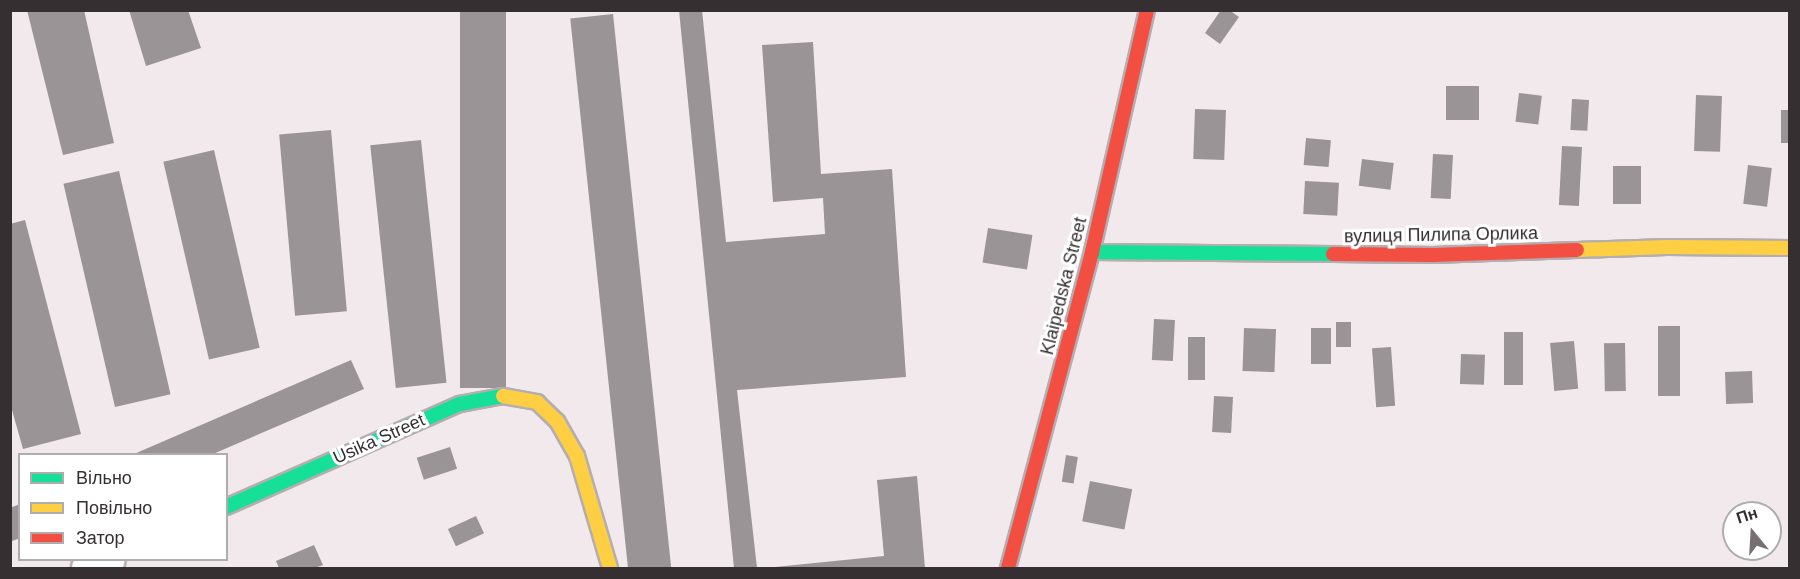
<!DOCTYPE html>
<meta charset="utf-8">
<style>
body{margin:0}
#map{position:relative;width:1800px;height:579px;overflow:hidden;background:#f2e9ed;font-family:Arial,sans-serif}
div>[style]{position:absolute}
.building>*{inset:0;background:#9b9497;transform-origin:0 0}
.roads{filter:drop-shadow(2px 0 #b4aeb0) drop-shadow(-2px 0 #b4aeb0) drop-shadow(0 2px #b4aeb0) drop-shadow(0 -2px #b4aeb0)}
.street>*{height:32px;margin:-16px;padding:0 16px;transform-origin:16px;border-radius:16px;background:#fdfcfc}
.fast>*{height:14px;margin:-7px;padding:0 7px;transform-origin:7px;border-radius:7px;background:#16e098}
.slow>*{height:14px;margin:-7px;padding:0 7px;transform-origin:7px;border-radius:7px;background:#ffcf43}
.jam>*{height:14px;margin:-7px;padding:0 7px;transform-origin:7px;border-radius:7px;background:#f24e42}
span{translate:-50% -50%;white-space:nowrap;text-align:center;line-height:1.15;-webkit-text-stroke:6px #fff;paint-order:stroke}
.street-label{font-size:18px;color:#352f31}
.frame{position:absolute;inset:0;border:12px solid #352f31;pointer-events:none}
.legend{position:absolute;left:18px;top:453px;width:210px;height:108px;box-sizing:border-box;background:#fff;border:2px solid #aeacad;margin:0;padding:8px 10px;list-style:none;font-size:18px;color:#352f31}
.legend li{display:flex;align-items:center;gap:12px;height:30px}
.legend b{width:30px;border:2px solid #aeacad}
.north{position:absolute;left:1722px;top:501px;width:60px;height:60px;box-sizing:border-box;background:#fff;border:2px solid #aeacad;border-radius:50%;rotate:342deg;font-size:16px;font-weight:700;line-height:24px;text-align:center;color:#352f31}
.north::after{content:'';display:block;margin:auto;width:21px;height:27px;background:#777073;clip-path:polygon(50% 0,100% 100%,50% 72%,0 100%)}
</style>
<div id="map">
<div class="building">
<div style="clip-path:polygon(27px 10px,84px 10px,114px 143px,63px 155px)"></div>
<div style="clip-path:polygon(129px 10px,188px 10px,201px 48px,146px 66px)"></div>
<div style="left:460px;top:10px;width:46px;height:378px"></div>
<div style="clip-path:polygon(679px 10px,702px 10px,726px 242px,825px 234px,823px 198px,773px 202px,762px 45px,813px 42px,821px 174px,892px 169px,906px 377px,737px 390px,757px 568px,734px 568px)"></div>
<div style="clip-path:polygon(1221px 10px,1229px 10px,1239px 17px,1220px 44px,1205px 33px)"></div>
<div style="left:613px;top:14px;width:557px;height:43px;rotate:84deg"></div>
<div style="left:1446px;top:86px;width:33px;height:34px"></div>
<div style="left:1519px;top:93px;width:23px;height:29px;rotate:7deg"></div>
<div style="left:1696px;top:95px;width:26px;height:56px;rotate:2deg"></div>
<div style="left:1572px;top:99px;width:17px;height:31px;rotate:3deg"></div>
<div style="left:1195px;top:109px;width:31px;height:50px;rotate:2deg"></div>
<div style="left:1781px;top:110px;width:9px;height:33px"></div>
<div style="left:331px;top:130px;width:182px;height:52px;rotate:85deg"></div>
<div style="left:1306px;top:138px;width:25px;height:27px;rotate:5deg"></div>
<div style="left:421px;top:140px;width:244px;height:51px;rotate:84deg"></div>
<div style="left:1562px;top:146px;width:20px;height:59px;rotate:3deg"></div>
<div style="left:214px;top:150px;width:203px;height:52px;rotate:77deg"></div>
<div style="left:1433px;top:154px;width:20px;height:44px;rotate:3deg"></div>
<div style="left:1362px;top:159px;width:32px;height:27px;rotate:7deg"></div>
<div style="left:1748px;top:165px;width:24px;height:39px;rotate:7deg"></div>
<div style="left:1613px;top:166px;width:28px;height:38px"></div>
<div style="left:119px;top:171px;width:229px;height:57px;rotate:77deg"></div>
<div style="left:1305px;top:181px;width:34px;height:33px;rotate:3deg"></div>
<div style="clip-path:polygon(25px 220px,81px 434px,23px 449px,10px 403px,10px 224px)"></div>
<div style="left:988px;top:228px;width:45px;height:35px;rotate:9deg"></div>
<div style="left:1154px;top:319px;width:21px;height:41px;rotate:3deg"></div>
<div style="left:1351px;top:322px;width:25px;height:15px;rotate:90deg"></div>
<div style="left:1658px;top:326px;width:22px;height:70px"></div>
<div style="left:1244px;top:328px;width:32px;height:43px;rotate:2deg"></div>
<div style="left:1311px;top:328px;width:20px;height:36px"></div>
<div style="left:1504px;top:332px;width:19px;height:53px"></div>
<div style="left:1188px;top:337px;width:17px;height:43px"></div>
<div style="left:1574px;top:341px;width:48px;height:24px;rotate:85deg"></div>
<div style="left:1625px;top:343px;width:48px;height:21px;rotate:89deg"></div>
<div style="left:1391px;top:347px;width:59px;height:19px;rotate:86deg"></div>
<div style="left:1461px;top:354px;width:24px;height:30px;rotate:2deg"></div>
<div style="clip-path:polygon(351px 360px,364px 389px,213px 454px,134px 454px)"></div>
<div style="left:1752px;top:371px;width:32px;height:27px;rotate:88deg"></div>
<div style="left:1214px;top:396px;width:19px;height:36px;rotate:3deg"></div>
<div style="left:450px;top:447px;width:23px;height:35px;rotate:72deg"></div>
<div style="left:1066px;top:455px;width:12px;height:27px;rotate:9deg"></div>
<div style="clip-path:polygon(917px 476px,925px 568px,765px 568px,884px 556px,877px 480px)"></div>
<div style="left:1090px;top:481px;width:43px;height:41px;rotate:11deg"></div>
<div style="clip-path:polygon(20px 504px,20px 538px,10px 542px,10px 508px)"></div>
<div style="left:476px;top:516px;width:19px;height:31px;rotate:65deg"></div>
<div style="clip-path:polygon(314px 545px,323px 565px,315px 568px,279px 568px,276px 561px)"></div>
</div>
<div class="roads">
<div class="street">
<div style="left:88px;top:568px;width:22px;rotate:-21deg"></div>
</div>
<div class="fast">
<div style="left:1092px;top:252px;width:241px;rotate:0.5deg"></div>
<div style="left:226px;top:507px;width:256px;rotate:-23.8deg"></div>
<div style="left:460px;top:404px;width:44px;rotate:-10.5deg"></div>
</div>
<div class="slow">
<div style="left:1577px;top:250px;width:90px;rotate:-1.9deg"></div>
<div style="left:1667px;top:247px;width:123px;rotate:0.5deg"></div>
<div style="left:503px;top:396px;width:35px;rotate:10deg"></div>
<div style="left:537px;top:402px;width:28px;rotate:44deg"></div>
<div style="left:557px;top:421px;width:40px;rotate:60.3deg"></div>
<div style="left:577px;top:456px;width:117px;rotate:73.6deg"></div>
</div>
<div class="jam">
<div style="left:1333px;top:254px;width:100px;rotate:0.6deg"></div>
<div style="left:1433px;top:255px;width:144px;rotate:-2deg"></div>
<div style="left:1008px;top:568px;width:327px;rotate:-75.1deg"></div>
<div style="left:1092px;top:252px;width:248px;rotate:-77.2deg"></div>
</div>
</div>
<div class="street-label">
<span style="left:1441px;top:235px;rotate:-1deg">вулиця Пилипа Орлика</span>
<span style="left:1064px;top:286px;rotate:-76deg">Klaipedska Street</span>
<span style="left:379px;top:439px;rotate:-24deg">Usika Street</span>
</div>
<div class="frame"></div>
<ul class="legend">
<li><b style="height:8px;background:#16e098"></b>Вільно</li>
<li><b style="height:8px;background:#ffcf43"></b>Повільно</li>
<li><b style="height:8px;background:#f24e42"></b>Затор</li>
</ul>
<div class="north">Пн</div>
</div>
